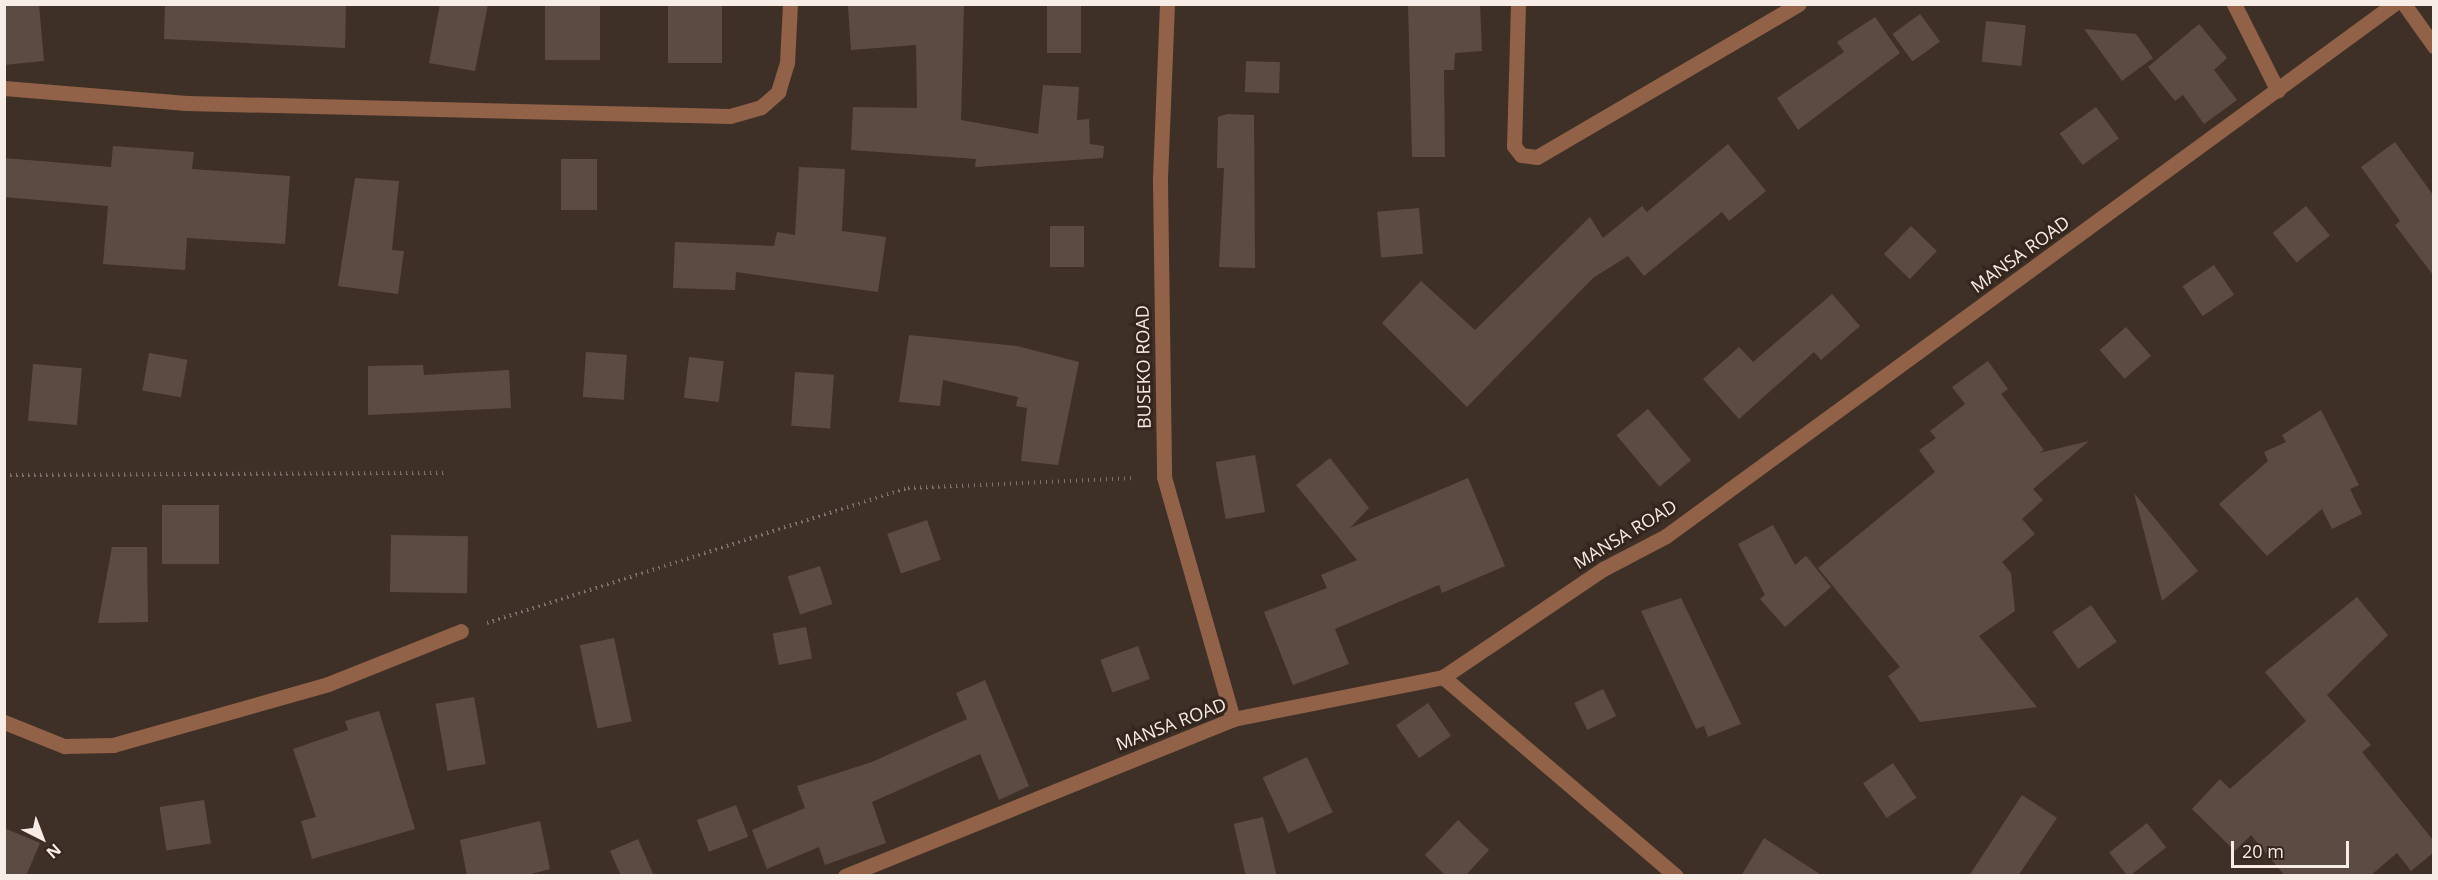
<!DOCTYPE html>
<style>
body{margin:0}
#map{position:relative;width:2438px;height:880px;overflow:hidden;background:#3f3027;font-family:"Open Sans",sans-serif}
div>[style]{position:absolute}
.building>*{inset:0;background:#5c4b42;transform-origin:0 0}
.path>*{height:4px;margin-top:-2px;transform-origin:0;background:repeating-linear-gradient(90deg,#7e7169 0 1.5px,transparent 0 6px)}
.minor>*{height:15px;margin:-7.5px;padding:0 7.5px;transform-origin:7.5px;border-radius:7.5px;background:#916247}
span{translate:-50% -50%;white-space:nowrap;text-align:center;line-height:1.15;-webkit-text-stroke:6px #35261d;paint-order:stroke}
.street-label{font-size:18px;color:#f7ece6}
.frame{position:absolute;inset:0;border:6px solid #f7ece6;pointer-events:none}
.north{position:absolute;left:12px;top:808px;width:60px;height:60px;-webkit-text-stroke:4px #35261d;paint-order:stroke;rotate:138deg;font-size:16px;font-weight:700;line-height:24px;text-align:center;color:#f7ece6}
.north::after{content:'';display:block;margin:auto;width:21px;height:27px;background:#f7ece6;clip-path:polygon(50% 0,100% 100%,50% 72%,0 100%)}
.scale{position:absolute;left:2231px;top:841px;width:118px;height:27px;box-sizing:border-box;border:3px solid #f7ece6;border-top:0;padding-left:8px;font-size:18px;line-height:21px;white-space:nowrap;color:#f7ece6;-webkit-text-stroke:4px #35261d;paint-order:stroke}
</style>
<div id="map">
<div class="building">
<div style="clip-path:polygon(4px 4px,39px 4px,44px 61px,4px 65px)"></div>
<div style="clip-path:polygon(165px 4px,346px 4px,345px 48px,164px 39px)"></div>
<div style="clip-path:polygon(440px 4px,488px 4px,475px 71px,429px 63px)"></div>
<div style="left:545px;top:4px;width:55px;height:56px"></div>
<div style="left:668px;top:4px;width:54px;height:59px"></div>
<div style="clip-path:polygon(964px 4px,961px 120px,1038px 134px,1043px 85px,1079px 87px,1077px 120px,1089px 119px,1090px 144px,1104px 146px,1103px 158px,975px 167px,976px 159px,851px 150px,853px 107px,917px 108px,916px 45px,851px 50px,848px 6px)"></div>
<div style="left:1047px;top:4px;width:34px;height:49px"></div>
<div style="clip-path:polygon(1408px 4px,1480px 4px,1482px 51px,1455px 53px,1454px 70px,1444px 70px,1445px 157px,1412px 157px)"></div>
<div style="left:1920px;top:14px;width:34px;height:34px;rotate:54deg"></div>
<div style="clip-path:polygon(1875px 17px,1900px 53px,1798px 130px,1777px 98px,1844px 52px,1837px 42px)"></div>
<div style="left:1986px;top:21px;width:40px;height:41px;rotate:6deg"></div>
<div style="clip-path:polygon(2199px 24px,2227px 58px,2214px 70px,2237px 100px,2204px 124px,2183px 95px,2175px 101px,2148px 67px)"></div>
<div style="clip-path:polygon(2084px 29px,2136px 34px,2153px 58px,2122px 81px)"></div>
<div style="left:1246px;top:61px;width:34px;height:31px;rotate:2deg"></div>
<div style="left:2096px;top:107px;width:39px;height:45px;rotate:54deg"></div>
<div style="clip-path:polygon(1227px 114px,1254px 115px,1255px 268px,1219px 267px,1224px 168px,1217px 168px,1218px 117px)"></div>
<div style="clip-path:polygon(2395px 142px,2433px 195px,2433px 275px,2395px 225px,2400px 221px,2361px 167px)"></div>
<div style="clip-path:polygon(1728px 144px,1766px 191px,1729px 221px,1722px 212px,1644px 276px,1628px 256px,1593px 278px,1467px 407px,1382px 323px,1421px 281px,1475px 330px,1590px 217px,1603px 238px,1642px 206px,1647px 212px)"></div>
<div style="clip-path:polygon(113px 146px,194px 152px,192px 169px,290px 176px,285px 244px,187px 238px,185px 270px,103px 264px,108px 206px,4px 197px,4px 158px,111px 167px)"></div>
<div style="left:561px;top:159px;width:36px;height:51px"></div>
<div style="clip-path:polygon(799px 167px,845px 169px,842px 231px,886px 237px,878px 292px,736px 272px,735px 290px,673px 288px,675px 242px,774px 246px,777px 232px,795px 235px)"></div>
<div style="clip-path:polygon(355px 178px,399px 181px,392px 250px,404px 251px,398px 294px,338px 286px)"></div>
<div style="left:2306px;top:206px;width:38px;height:43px;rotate:51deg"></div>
<div style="left:1419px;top:208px;width:46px;height:42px;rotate:85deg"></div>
<div style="left:1050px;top:226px;width:34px;height:41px"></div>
<div style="left:1911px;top:226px;width:36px;height:39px;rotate:44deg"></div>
<div style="left:2214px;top:265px;width:36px;height:38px;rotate:56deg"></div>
<div style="clip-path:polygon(1832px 294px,1860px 326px,1821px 360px,1814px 352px,1739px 419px,1703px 379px,1739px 347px,1753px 362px)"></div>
<div style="left:2126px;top:327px;width:38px;height:35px;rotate:49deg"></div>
<div style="clip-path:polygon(909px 335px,1017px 346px,1079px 362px,1058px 465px,1021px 461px,1027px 408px,1016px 406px,1018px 397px,943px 380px,940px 406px,899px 402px)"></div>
<div style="left:586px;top:352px;width:41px;height:45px;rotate:4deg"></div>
<div style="left:149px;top:353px;width:39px;height:38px;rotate:10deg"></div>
<div style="left:689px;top:357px;width:35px;height:41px;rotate:7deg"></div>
<div style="clip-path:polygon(1988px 361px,2008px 389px,2001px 394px,2044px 450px,2039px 453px,2089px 441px,2033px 489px,2043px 500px,2022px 519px,2035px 534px,2002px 562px,2011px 573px,2015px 611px,1979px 636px,2037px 707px,1920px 722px,1888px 676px,1900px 667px,1818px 568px,1935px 472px,1919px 450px,1936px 438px,1930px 431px,1965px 404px,1952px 387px)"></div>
<div style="left:33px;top:364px;width:49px;height:57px;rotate:5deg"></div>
<div style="clip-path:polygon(423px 365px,424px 375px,509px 370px,511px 408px,368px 415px,368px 366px)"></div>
<div style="left:795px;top:372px;width:39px;height:54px;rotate:4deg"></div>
<div style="left:1648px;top:409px;width:67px;height:41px;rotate:50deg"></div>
<div style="clip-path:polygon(2321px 410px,2359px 485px,2350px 489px,2362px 514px,2332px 529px,2322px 509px,2267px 556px,2219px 504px,2268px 461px,2264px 452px,2286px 442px,2282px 435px)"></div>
<div style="left:1255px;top:455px;width:58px;height:40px;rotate:80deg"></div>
<div style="clip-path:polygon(1330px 458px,1369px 508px,1350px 528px,1468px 478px,1505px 566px,1442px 593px,1439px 585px,1335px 629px,1349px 664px,1293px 685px,1264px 612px,1327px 588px,1321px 575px,1357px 560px,1296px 485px)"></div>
<div style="clip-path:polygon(2134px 493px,2198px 571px,2162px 601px)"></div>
<div style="left:162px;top:505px;width:57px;height:59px"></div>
<div style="left:927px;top:520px;width:42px;height:42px;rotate:71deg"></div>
<div style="clip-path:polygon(1773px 525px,1795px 565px,1806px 556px,1831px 587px,1785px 627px,1760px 599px,1765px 595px,1738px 544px)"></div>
<div style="left:391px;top:535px;width:77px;height:57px;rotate:1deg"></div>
<div style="clip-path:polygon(112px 547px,147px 547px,148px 622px,98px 623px)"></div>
<div style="left:820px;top:566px;width:40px;height:34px;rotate:72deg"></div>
<div style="clip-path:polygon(2357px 597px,2388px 635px,2327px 695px,2371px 745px,2362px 752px,2433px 840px,2433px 853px,2411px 871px,2397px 853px,2370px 876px,2285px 876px,2251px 835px,2235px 851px,2192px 809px,2220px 779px,2230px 789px,2306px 721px,2265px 672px)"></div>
<div style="clip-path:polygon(1681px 598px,1741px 724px,1708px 737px,1704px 726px,1696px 729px,1641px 611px)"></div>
<div style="left:2091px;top:605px;width:45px;height:47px;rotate:55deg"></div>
<div style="left:806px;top:627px;width:32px;height:34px;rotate:79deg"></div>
<div style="left:614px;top:638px;width:85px;height:35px;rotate:78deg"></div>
<div style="left:1138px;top:646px;width:35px;height:40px;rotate:70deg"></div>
<div style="clip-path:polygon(985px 680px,1029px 786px,999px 800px,980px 754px,872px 802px,886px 843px,825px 865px,819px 847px,767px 869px,752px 830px,805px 808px,797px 786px,872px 762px,967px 719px,956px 693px)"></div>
<div style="left:1603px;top:689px;width:30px;height:32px;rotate:64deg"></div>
<div style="left:474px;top:697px;width:68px;height:39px;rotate:80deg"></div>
<div style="left:1428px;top:703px;width:40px;height:39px;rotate:55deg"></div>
<div style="clip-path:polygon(379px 711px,415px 829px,312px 859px,301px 821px,316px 817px,293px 749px,348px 730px,345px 721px)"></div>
<div style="left:1307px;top:757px;width:61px;height:49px;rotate:65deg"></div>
<div style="left:1893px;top:763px;width:42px;height:36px;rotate:56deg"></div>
<div style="clip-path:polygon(2022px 795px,2057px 818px,2018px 876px,1969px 876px)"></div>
<div style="left:204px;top:800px;width:44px;height:45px;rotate:81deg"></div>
<div style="left:736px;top:805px;width:34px;height:42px;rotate:69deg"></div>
<div style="left:1263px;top:817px;width:61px;height:30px;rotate:77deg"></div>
<div style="clip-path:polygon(1458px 820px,1489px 850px,1465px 876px,1446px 876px,1425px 855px)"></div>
<div style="clip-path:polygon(540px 821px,550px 869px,524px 876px,467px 876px,460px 840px)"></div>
<div style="left:2147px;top:823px;width:31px;height:48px;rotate:52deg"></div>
<div style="clip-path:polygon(4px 828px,40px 843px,26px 876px,4px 876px)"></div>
<div style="clip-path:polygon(1764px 838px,1823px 876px,1741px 876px)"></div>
<div style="clip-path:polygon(638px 839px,654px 876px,621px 876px,610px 851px)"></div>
</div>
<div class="path">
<div style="left:4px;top:475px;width:442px;rotate:-0.3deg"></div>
<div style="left:487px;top:623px;width:442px;rotate:-17.8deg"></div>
<div style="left:908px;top:488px;width:228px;rotate:-2.5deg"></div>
</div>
<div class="minor">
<div style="left:1167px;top:4px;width:177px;rotate:92.3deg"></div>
<div style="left:1160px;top:181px;width:296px;rotate:89.2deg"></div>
<div style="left:1164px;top:477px;width:252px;rotate:74.1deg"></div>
<div style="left:1518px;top:4px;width:142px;rotate:91.6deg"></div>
<div style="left:1514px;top:146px;width:11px;rotate:52deg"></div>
<div style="left:1521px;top:155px;width:16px;rotate:7deg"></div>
<div style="left:1537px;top:157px;width:303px;rotate:-30.3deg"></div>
<div style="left:2234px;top:4px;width:97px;rotate:63.2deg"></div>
<div style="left:2404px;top:4px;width:52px;rotate:54.5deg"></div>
<div style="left:4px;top:88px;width:183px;rotate:4.7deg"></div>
<div style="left:186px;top:103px;width:544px;rotate:1.37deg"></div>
<div style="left:730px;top:116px;width:32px;rotate:-16deg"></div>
<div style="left:761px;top:107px;width:23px;rotate:-41deg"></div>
<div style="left:778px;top:92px;width:30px;rotate:-73deg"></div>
<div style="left:787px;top:63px;width:59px;rotate:-87.1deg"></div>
<div style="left:1443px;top:677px;width:306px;rotate:40.5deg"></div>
<div style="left:4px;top:722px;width:65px;rotate:21.8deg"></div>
<div style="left:64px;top:746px;width:49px;rotate:-1.2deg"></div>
<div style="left:113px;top:745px;width:223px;rotate:-15.8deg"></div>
<div style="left:328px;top:684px;width:143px;rotate:-21.7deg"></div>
<div style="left:845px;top:876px;width:419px;rotate:-22deg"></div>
<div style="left:1233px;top:719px;width:214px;rotate:-11.3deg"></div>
<div style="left:1443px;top:677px;width:193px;rotate:-34deg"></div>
<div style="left:1603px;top:569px;width:71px;rotate:-27.6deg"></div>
<div style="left:1666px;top:536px;width:902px;rotate:-36.16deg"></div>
</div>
<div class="street-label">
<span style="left:2020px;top:254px;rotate:-36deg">MANSA ROAD</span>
<span style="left:1143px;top:367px;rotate:-91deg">BUSEKO ROAD</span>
<span style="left:1625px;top:534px;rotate:-31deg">MANSA ROAD</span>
<span style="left:1171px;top:724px;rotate:-21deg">MANSA ROAD</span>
</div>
<div class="frame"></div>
<div class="north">N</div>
<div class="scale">20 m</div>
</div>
